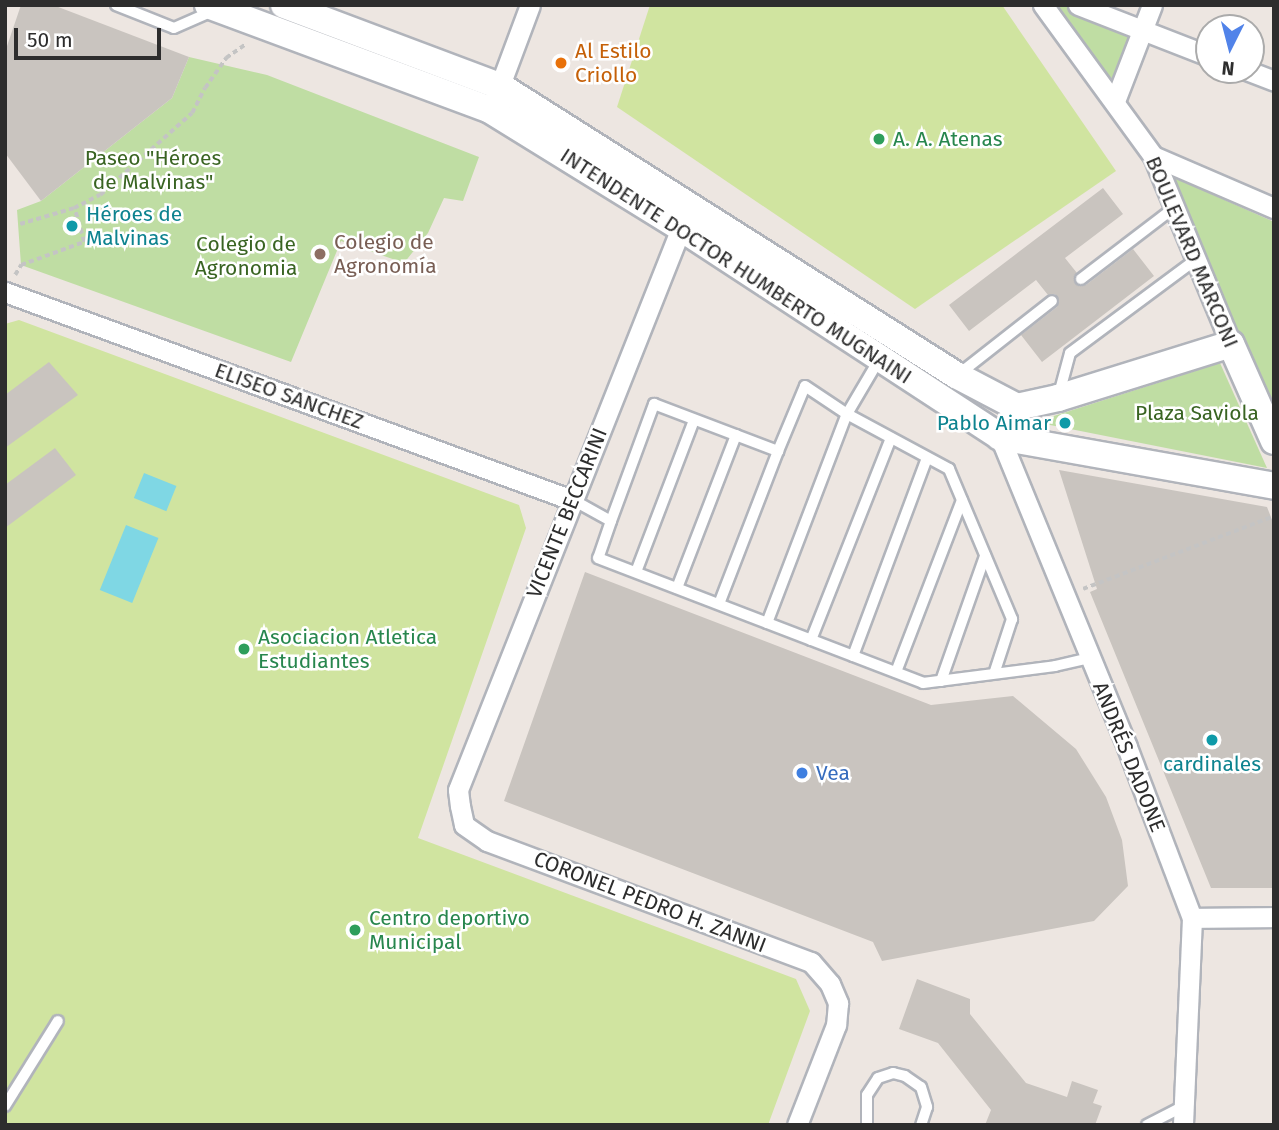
<!DOCTYPE html>
<meta charset="utf-8">
<style>
body{margin:0}
#map{position:relative;width:1279px;height:1130px;overflow:hidden;background:#ede6e1;font-family:"Fira Sans",sans-serif}
div>[style]{position:absolute}
.green>*{inset:0;background:#bfdda3}
.pitch>*{inset:0;background:#d0e4a0}
.water>*{inset:0;background:#7fd7e4;transform-origin:0 0}
.building>*{inset:0;background:#c9c4bf}
.path>*{height:3.5px;margin-top:-1.75px;transform-origin:0;background:repeating-linear-gradient(90deg,#c4c4c4 0 5px,transparent 0 8.5px)}
.roads{filter:drop-shadow(2px 0 #b1b4bb) drop-shadow(-2px 0 #b1b4bb) drop-shadow(0 2px #b1b4bb) drop-shadow(0 -2px #b1b4bb)}
.service>*{height:10px;margin:-5px;padding:0 5px;transform-origin:5px;border-radius:5px;background:#fff}
.minor>*{height:19px;margin:-9.5px;padding:0 9.5px;transform-origin:9.5px;border-radius:9.5px;background:#fff}
.secondary>*{height:26px;margin:-13px;padding:0 13px;transform-origin:13px;border-radius:13px;background:#fff}
.dots>*{width:19px;height:19px;translate:-50% -50%;box-sizing:border-box;border:4px solid #fff;border-radius:50%}
span{translate:-50% -50%;white-space:nowrap;text-align:center;line-height:1.15;-webkit-text-stroke:5px #fff;paint-order:stroke}
.food-label{font-size:21px;color:#c56008}
.left{translate:0 -50%;text-align:left}
.leisure-label{font-size:21px;color:#27864d}
.park-label{font-size:21px;color:#396422}
.culture-label{font-size:21px;color:#0d838f}
.right{translate:-100% -50%;text-align:right}
.education-label{font-size:21px;color:#785e54}
.street-label{font-size:21px;color:#2d2d2d}
.shop-label{font-size:21px;color:#366cbe}
.frame{position:absolute;inset:0;border:7px solid #2d2d2d;pointer-events:none}
.north{position:absolute;left:1195px;top:14px;width:70px;height:70px;box-sizing:border-box;background:#fff;border:2px solid #ababab;border-radius:50%;rotate:186deg;font-size:19px;font-weight:700;line-height:28px;text-align:center;color:#2d2d2d}
.north::after{content:'';display:block;margin:auto;width:24px;height:32px;background:#5183e9;clip-path:polygon(50% 0,100% 100%,50% 72%,0 100%)}
.scale{position:absolute;left:14px;top:28px;width:147px;height:32px;box-sizing:border-box;border:4px solid #2d2d2d;border-top:0;padding-left:9px;font-size:21px;line-height:24px;white-space:nowrap;color:#2d2d2d;-webkit-text-stroke:5px #fff;paint-order:stroke}
</style>
<div id="map">
<div class="green">
<div style="clip-path:polygon(1053px 5px,1065px 5px,1132px 34px,1112px 87px)"></div>
<div style="clip-path:polygon(189px 57px,267px 75px,479px 157px,463px 201px,444px 198px,428px 233px,404px 263px,341px 241px,291px 362px,21px 265px,17px 210px,41px 201px,172px 98px)"></div>
<div style="clip-path:polygon(1173px 177px,1274px 222px,1274px 418px)"></div>
<div style="clip-path:polygon(1220px 363px,1267px 468px,1035px 422px)"></div>
</div>
<div class="pitch">
<div style="clip-path:polygon(650px 5px,1002px 5px,1116px 171px,915px 309px,617px 107px)"></div>
<div style="clip-path:polygon(19px 320px,519px 505px,526px 528px,418px 838px,796px 979px,810px 1011px,768px 1125px,5px 1125px,5px 324px)"></div>
</div>
<div class="water">
<div style="left:144px;top:473px;width:35px;height:27px;rotate:22deg"></div>
<div style="left:126px;top:525px;width:35px;height:70px;rotate:22deg"></div>
</div>
<div class="building">
<div style="clip-path:polygon(21px 5px,53px 5px,189px 57px,172px 98px,41px 201px,5px 153px,5px 52px)"></div>
<div style="clip-path:polygon(1103px 188px,1123px 214px,1065px 258px,1077px 273px,1075px 283px,1086px 285px,1133px 249px,1154px 276px,1042px 362px,1021px 335px,1057px 307px,1059px 301px,1055px 294px,1048px 295px,1036px 280px,969px 331px,949px 305px)"></div>
<div style="clip-path:polygon(49px 362px,78px 395px,5px 448px,5px 395px)"></div>
<div style="clip-path:polygon(55px 448px,76px 475px,5px 528px,5px 485px)"></div>
<div style="clip-path:polygon(1059px 470px,1267px 507px,1274px 525px,1274px 888px,1211px 888px,1090px 592px,1097px 589px)"></div>
<div style="clip-path:polygon(585px 572px,931px 705px,1013px 696px,1076px 749px,1106px 797px,1122px 840px,1128px 886px,1094px 921px,882px 961px,873px 942px,504px 801px)"></div>
<div style="clip-path:polygon(917px 979px,970px 999px,970px 1014px,1026px 1083px,1067px 1097px,1072px 1081px,1098px 1090px,1093px 1103px,1102px 1106px,1095px 1125px,985px 1125px,991px 1110px,938px 1043px,899px 1029px)"></div>
</div>
<div class="path">
<div style="left:20px;top:224px;width:56px;rotate:-16.5deg"></div>
<div style="left:74px;top:208px;width:29px;rotate:-27deg"></div>
<div style="left:100px;top:195px;width:123px;rotate:-41.7deg"></div>
<div style="left:192px;top:113px;width:28px;rotate:-63deg"></div>
<div style="left:205px;top:88px;width:37px;rotate:-55deg"></div>
<div style="left:226px;top:58px;width:24px;rotate:-35deg"></div>
<div style="left:15px;top:275px;width:12px;rotate:-59deg"></div>
<div style="left:21px;top:265px;width:67px;rotate:-20.1deg"></div>
<div style="left:84px;top:242px;width:35px;rotate:-106deg"></div>
<div style="left:1083px;top:589px;width:204px;rotate:-20.9deg"></div>
</div>
<div class="roads">
<div class="service">
<div style="left:116px;top:5px;width:62px;rotate:21.6deg"></div>
<div style="left:174px;top:28px;width:43px;rotate:-23.6deg"></div>
<div style="left:1081px;top:279px;width:117px;rotate:-37.4deg"></div>
<div style="left:959px;top:374px;width:118px;rotate:-38.1deg"></div>
<div style="left:1059px;top:394px;width:42px;rotate:-75deg"></div>
<div style="left:1070px;top:353px;width:156px;rotate:-36.6deg"></div>
<div style="left:573px;top:500px;width:43px;rotate:28.9deg"></div>
<div style="left:611px;top:521px;width:39px;rotate:109deg"></div>
<div style="left:598px;top:558px;width:348px;rotate:21deg"></div>
<div style="left:923px;top:683px;width:133px;rotate:-7.3deg"></div>
<div style="left:1055px;top:666px;width:35px;rotate:-13deg"></div>
<div style="left:611px;top:521px;width:125px;rotate:-69.8deg"></div>
<div style="left:654px;top:404px;width:133px;rotate:20.8deg"></div>
<div style="left:778px;top:451px;width:70px;rotate:-67.4deg"></div>
<div style="left:805px;top:386px;width:50px;rotate:33.7deg"></div>
<div style="left:847px;top:414px;width:116px;rotate:28.3deg"></div>
<div style="left:949px;top:469px;width:163px;rotate:67.2deg"></div>
<div style="left:1012px;top:619px;width:55px;rotate:108.1deg"></div>
<div style="left:636px;top:572px;width:163px;rotate:-69.1deg"></div>
<div style="left:677px;top:588px;width:164px;rotate:-68.9deg"></div>
<div style="left:719px;top:604px;width:164px;rotate:-68.9deg"></div>
<div style="left:767px;top:623px;width:224px;rotate:-69.1deg"></div>
<div style="left:847px;top:414px;width:65px;rotate:-59.5deg"></div>
<div style="left:811px;top:640px;width:217px;rotate:-68.4deg"></div>
<div style="left:853px;top:656px;width:211px;rotate:-69.5deg"></div>
<div style="left:896px;top:672px;width:184px;rotate:-69deg"></div>
<div style="left:941px;top:681px;width:133px;rotate:-70.6deg"></div>
<div style="left:5px;top:1106px;width:100px;rotate:-58.1deg"></div>
<div style="left:867px;top:1125px;width:30px;rotate:-90deg"></div>
<div style="left:867px;top:1095px;width:20px;rotate:-57deg"></div>
<div style="left:878px;top:1078px;width:16px;rotate:-18deg"></div>
<div style="left:893px;top:1073px;width:12px;rotate:14deg"></div>
<div style="left:905px;top:1076px;width:19px;rotate:35deg"></div>
<div style="left:921px;top:1087px;width:21px;rotate:73deg"></div>
<div style="left:927px;top:1107px;width:19px;rotate:108deg"></div>
<div style="left:1147px;top:1125px;width:42px;rotate:-27.2deg"></div>
</div>
<div class="minor">
<div style="left:1043px;top:5px;width:187px;rotate:53.9deg"></div>
<div style="left:1153px;top:156px;width:204px;rotate:67.5deg"></div>
<div style="left:1078px;top:5px;width:141px;rotate:21.3deg"></div>
<div style="left:1246px;top:70px;width:30px;rotate:21deg"></div>
<div style="left:496px;top:96px;width:97px;rotate:-69.5deg"></div>
<div style="left:1115px;top:101px;width:103px;rotate:-68.9deg"></div>
<div style="left:1153px;top:156px;width:132px;rotate:23.3deg"></div>
<div style="left:685px;top:218px;width:615px;rotate:111.65deg"></div>
<div style="left:458px;top:790px;width:16px;rotate:83deg"></div>
<div style="left:460px;top:806px;width:19px;rotate:78deg"></div>
<div style="left:464px;top:825px;width:28px;rotate:35deg"></div>
<div style="left:487px;top:841px;width:346px;rotate:20.5deg"></div>
<div style="left:811px;top:962px;width:29px;rotate:49deg"></div>
<div style="left:830px;top:984px;width:21px;rotate:67deg"></div>
<div style="left:838px;top:1003px;width:22px;rotate:95deg"></div>
<div style="left:836px;top:1025px;width:107px;rotate:111.3deg"></div>
<div style="left:5px;top:292px;width:604px;rotate:20.15deg"></div>
<div style="left:1017px;top:407px;width:34px;rotate:120deg"></div>
<div style="left:1000px;top:437px;width:335px;rotate:67.7deg"></div>
<div style="left:1127px;top:747px;width:183px;rotate:69.2deg"></div>
<div style="left:1192px;top:918px;width:207px;rotate:92.5deg"></div>
<div style="left:1192px;top:918px;width:82px;rotate:-0.7deg"></div>
</div>
<div class="secondary">
<div style="left:208px;top:5px;width:301px;rotate:20.4deg"></div>
<div style="left:490px;top:110px;width:225px;rotate:31.7deg"></div>
<div style="left:681px;top:228px;width:381px;rotate:33.2deg"></div>
<div style="left:1000px;top:437px;width:278px;rotate:10.1deg"></div>
<div style="left:284px;top:5px;width:231px;rotate:20.6deg"></div>
<div style="left:500px;top:86px;width:540px;rotate:32.37deg"></div>
<div style="left:956px;top:375px;width:69px;rotate:27.7deg"></div>
<div style="left:1017px;top:407px;width:42px;rotate:-12.4deg"></div>
<div style="left:1058px;top:398px;width:181px;rotate:-17.3deg"></div>
<div style="left:1231px;top:344px;width:106px;rotate:66.1deg"></div>
</div>
</div>
<div class="dots">
<div style="left:561px;top:63px;background:#e8710a"></div>
<div style="left:879px;top:139px;background:#2e9e5b"></div>
<div style="left:72px;top:226px;background:#0f9aa8"></div>
<div style="left:320px;top:254px;background:#8d6e63"></div>
<div style="left:1065px;top:423px;background:#0f9aa8"></div>
<div style="left:244px;top:649px;background:#2e9e5b"></div>
<div style="left:1212px;top:740px;background:#0f9aa8"></div>
<div style="left:802px;top:773px;background:#3f7fe0"></div>
<div style="left:355px;top:930px;background:#2e9e5b"></div>
</div>
<div class="food-label">
<span class="left" style="left:575px;top:63px">Al Estilo<br>Criollo</span>
</div>
<div class="leisure-label">
<span class="left" style="left:893px;top:139px">A. A. Atenas</span>
<span class="left" style="left:258px;top:649px">Asociacion Atletica<br>Estudiantes</span>
<span class="left" style="left:369px;top:930px">Centro deportivo<br>Municipal</span>
</div>
<div class="park-label">
<span style="left:153px;top:170px">Paseo "Héroes<br>de Malvinas"</span>
<span style="left:246px;top:256px">Colegio de<br>Agronomia</span>
<span style="left:1197px;top:413px">Plaza Saviola</span>
</div>
<div class="culture-label">
<span class="left" style="left:86px;top:226px">Héroes de<br>Malvinas</span>
<span class="right" style="left:1051px;top:423px">Pablo Aimar</span>
<span style="left:1212px;top:764px">cardinales</span>
</div>
<div class="education-label">
<span class="left" style="left:334px;top:254px">Colegio de<br>Agronomía</span>
</div>
<div class="street-label">
<span style="left:1192px;top:252px;rotate:67deg">BOULEVARD MARCONI</span>
<span style="left:736px;top:266px;rotate:33deg">INTENDENTE DOCTOR HUMBERTO MUGNAINI</span>
<span style="left:289px;top:396px;rotate:20deg">ELISEO SANCHEZ</span>
<span style="left:567px;top:513px;rotate:-68deg">VICENTE BECCARINI</span>
<span style="left:1129px;top:757px;rotate:68deg">ANDRÉS DADONE</span>
<span style="left:650px;top:902px;rotate:21deg">CORONEL PEDRO H. ZANNI</span>
</div>
<div class="shop-label">
<span class="left" style="left:816px;top:773px">Vea</span>
</div>
<div class="frame"></div>
<div class="north">N</div>
<div class="scale">50 m</div>
</div>
